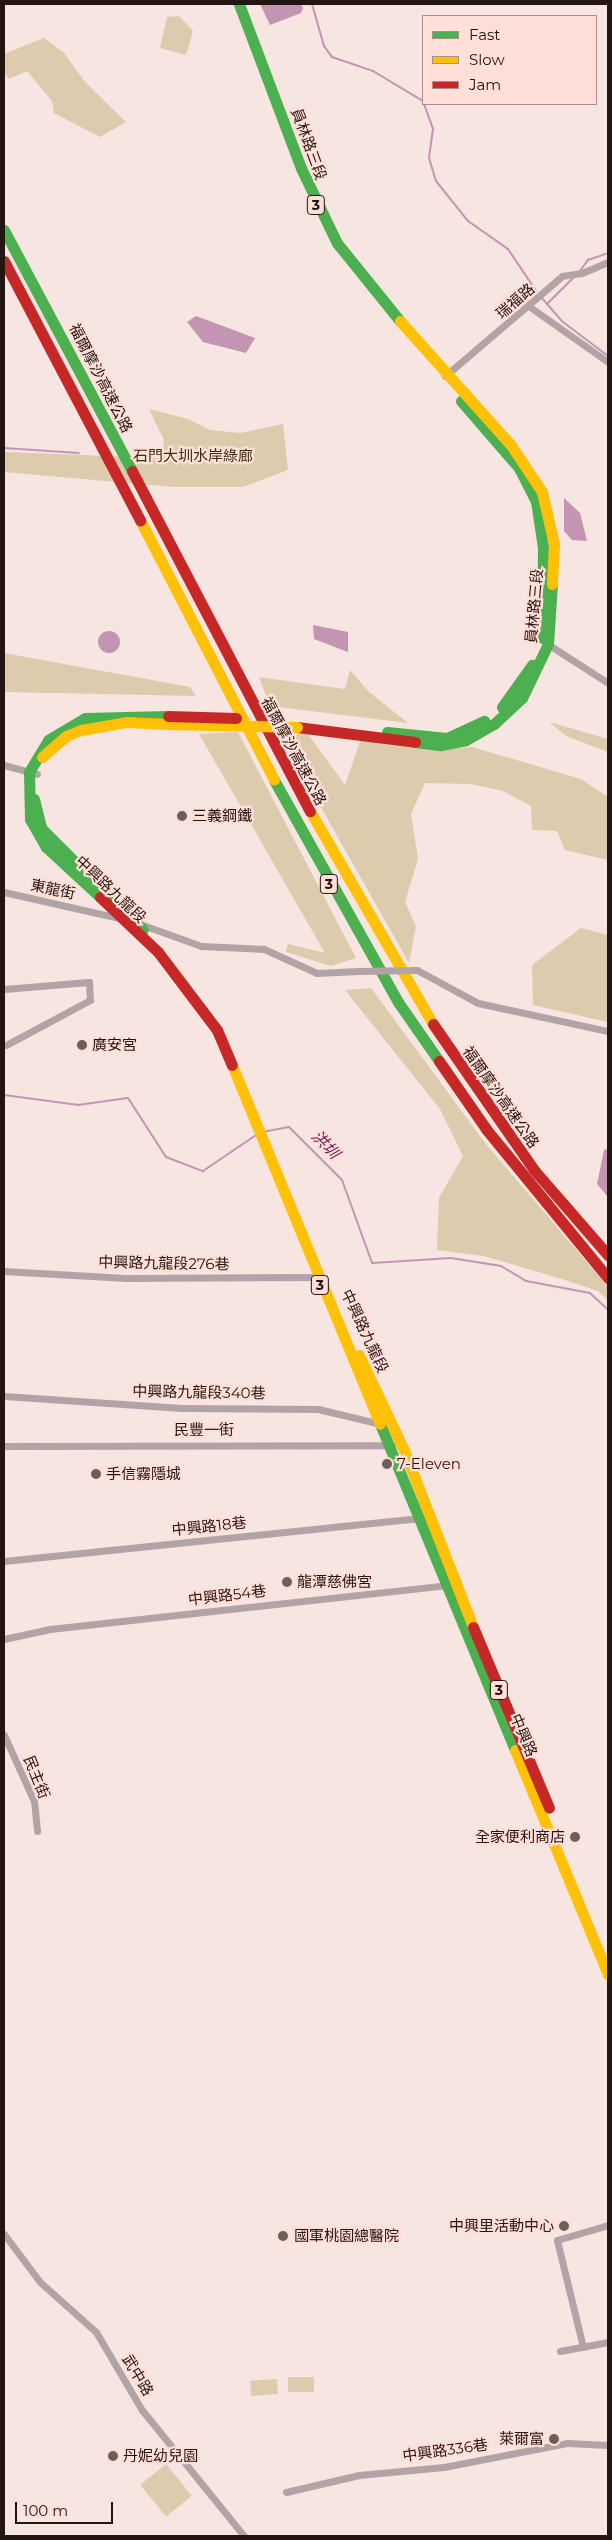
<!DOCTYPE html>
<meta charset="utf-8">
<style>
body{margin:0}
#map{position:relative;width:612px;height:2540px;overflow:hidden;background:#f6e5e0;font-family:Montserrat,"Noto Sans TC",sans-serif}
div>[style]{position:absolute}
.green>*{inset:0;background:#ddcbad;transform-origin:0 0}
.water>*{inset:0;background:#c495b3}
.round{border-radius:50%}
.stream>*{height:2px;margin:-1px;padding:0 1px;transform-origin:1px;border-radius:1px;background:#c495b3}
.street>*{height:7px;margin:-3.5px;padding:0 3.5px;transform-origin:3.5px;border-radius:3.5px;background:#b2a4a6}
.fast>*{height:11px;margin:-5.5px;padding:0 5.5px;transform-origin:5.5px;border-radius:5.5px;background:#4caf50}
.slow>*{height:11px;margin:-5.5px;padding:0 5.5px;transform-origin:5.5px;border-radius:5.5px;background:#ffc107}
.jam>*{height:11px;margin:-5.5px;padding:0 5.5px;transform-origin:5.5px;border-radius:5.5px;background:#c62828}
.street-bridge>*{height:7px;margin:-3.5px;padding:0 3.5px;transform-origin:3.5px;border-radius:3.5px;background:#b2a4a6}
.slow-bridge>*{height:11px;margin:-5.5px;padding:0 5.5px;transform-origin:5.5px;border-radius:5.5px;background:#ffc107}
.jam-bridge>*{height:11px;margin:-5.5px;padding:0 5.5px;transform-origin:5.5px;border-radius:5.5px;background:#c62828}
.dots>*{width:14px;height:14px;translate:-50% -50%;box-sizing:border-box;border:2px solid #ffdfd7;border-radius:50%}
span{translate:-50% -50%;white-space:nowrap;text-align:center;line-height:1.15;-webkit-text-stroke:4.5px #ffdfd7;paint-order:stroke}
.shield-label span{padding:1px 4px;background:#ffdfd7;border:1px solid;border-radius:4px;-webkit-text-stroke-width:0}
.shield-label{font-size:14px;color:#231512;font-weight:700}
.street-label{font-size:15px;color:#231512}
.park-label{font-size:15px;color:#382d0d}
.poi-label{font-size:15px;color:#231512}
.left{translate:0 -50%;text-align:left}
.right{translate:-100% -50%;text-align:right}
.water-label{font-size:16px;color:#631b57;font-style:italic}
.frame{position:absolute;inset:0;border:5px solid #231512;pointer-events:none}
.legend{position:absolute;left:422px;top:15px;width:175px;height:90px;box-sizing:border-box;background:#ffdfd7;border:1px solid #a78e88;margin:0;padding:6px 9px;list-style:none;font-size:15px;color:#231512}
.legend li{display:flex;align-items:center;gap:10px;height:25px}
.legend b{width:25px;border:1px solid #a78e88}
.scale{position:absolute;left:15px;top:2502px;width:98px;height:22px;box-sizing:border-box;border:2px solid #231512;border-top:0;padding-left:6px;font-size:15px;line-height:18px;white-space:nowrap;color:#231512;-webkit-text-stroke:4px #ffdfd7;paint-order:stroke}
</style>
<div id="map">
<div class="green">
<div style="clip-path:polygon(179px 16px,193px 31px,186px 55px,160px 48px,167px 17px)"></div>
<div style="clip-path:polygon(44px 38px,64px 53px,85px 82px,126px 122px,100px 137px,54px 113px,52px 101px,27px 71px,9px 79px,4px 72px,4px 54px)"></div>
<div style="clip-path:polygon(149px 409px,188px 419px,210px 430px,240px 433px,283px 424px,288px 470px,243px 487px,174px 487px,4px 472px,4px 452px,160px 458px,164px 440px)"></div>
<div style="clip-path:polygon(4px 653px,190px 687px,196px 696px,4px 692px)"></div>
<div style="clip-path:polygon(350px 670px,369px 692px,408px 723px,270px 706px,259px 677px,345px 689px)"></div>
<div style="clip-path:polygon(549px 722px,608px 739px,608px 752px,566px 736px)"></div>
<div style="clip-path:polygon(238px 732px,356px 958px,331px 966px,286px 952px,288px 944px,325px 953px,199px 734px)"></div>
<div style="clip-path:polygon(307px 733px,345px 785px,362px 736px,451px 749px,472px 747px,581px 779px,608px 797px,608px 860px,565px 850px,557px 831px,532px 830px,531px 806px,503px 791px,470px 784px,425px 783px,411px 814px,418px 859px,405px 902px,416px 926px,409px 963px,280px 735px)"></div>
<div style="clip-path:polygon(581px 928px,608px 935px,608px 1022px,533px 1005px,532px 965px)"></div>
<div style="clip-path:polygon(371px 988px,485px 1143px,608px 1287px,608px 1301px,598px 1291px,565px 1280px,484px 1256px,437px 1250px,439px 1198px,463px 1156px,440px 1109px,345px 990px)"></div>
<div style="left:288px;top:2377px;width:26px;height:15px"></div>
<div style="left:277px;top:2379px;width:15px;height:27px;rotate:86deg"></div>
<div style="left:166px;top:2464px;width:41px;height:33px;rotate:51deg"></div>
</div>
<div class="water">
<div style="clip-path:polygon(260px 4px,301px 4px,303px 8px,301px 13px,270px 25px)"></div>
<div style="clip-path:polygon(196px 316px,255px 338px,246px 353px,203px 342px,187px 322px)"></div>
<div style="clip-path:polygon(564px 498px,580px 513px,587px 541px,572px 540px,564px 531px)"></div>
<div style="clip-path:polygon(313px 625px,348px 632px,348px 652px,314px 639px)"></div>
<div class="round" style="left:98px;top:631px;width:22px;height:22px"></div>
<div style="clip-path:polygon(608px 1149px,608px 1197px,597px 1184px,604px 1150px)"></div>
</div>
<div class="stream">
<div style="left:312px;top:4px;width:44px;rotate:74.1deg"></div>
<div style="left:324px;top:46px;width:14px;rotate:54deg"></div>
<div style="left:332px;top:57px;width:43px;rotate:18.9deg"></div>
<div style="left:373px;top:71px;width:58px;rotate:31deg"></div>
<div style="left:424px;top:104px;width:27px;rotate:70deg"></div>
<div style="left:433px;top:129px;width:29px;rotate:98deg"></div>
<div style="left:429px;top:158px;width:24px;rotate:73deg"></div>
<div style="left:436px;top:181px;width:51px;rotate:51.3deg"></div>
<div style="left:468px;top:221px;width:49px;rotate:35deg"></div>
<div style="left:508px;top:249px;width:54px;rotate:56.3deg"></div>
<div style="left:580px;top:271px;width:14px;rotate:-54deg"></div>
<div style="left:588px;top:260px;width:21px;rotate:-19deg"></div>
<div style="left:541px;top:297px;width:33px;rotate:49deg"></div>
<div style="left:563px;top:322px;width:56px;rotate:37.1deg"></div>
<div style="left:547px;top:304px;width:40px;rotate:-45deg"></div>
<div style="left:4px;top:448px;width:75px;rotate:3.8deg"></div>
<div style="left:4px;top:1095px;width:75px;rotate:7.7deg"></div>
<div style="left:78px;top:1105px;width:50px;rotate:-8deg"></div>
<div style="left:128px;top:1098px;width:70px;rotate:57.2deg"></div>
<div style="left:166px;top:1157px;width:40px;rotate:21deg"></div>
<div style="left:203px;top:1171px;width:64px;rotate:-34.2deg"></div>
<div style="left:263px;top:1132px;width:26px;rotate:-11deg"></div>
<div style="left:289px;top:1127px;width:75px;rotate:45deg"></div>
<div style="left:342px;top:1180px;width:88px;rotate:70.1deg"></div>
<div style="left:372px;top:1263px;width:79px;rotate:-3.6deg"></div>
<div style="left:451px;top:1258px;width:51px;rotate:9.1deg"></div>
<div style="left:501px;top:1266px;width:29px;rotate:31deg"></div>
<div style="left:526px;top:1281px;width:65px;rotate:10.6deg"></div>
<div style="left:590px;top:1293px;width:25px;rotate:43deg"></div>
</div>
<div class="street">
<div style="left:530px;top:307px;width:95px;rotate:35.2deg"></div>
<div style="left:445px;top:376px;width:154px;rotate:-40.5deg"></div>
<div style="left:562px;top:276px;width:20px;rotate:-9deg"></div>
<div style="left:582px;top:273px;width:28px;rotate:-23deg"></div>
<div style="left:546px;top:643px;width:74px;rotate:32.8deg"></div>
<div style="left:4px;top:765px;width:34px;rotate:15deg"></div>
<div style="left:4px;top:892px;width:117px;rotate:12.8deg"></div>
<div style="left:140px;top:924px;width:65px;rotate:19.8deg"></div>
<div style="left:201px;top:946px;width:63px;rotate:2.7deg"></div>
<div style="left:264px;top:949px;width:58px;rotate:24.4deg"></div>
<div style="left:317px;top:973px;width:41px;rotate:-2.8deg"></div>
<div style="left:417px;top:970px;width:69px;rotate:28.4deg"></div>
<div style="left:478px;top:1003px;width:133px;rotate:12.2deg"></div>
<div style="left:4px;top:989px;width:85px;rotate:-4.7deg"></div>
<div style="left:89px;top:982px;width:18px;rotate:87deg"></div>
<div style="left:90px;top:1000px;width:95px;rotate:151.8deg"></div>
<div style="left:4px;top:1271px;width:122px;rotate:3.3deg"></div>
<div style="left:126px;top:1278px;width:195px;rotate:-0.3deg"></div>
<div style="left:4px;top:1396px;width:178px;rotate:3.9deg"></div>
<div style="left:182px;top:1408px;width:136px;rotate:0.4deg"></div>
<div style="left:318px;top:1409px;width:65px;rotate:13.4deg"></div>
<div style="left:4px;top:1446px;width:388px;rotate:-0.1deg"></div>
<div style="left:4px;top:1561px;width:416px;rotate:-5.9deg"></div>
<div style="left:4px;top:1639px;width:47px;rotate:-12.3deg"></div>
<div style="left:50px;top:1629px;width:402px;rotate:-6.3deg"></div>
<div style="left:4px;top:1735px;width:72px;rotate:65.6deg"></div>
<div style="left:34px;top:1801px;width:30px;rotate:84deg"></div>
<div style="left:4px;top:2234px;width:60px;rotate:53.1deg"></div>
<div style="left:40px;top:2282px;width:75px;rotate:41.8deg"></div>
<div style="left:96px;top:2332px;width:91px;rotate:59.5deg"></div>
<div style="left:142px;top:2410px;width:162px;rotate:51deg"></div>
<div style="left:583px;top:2347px;width:110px;rotate:-103.7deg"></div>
<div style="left:557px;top:2240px;width:53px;rotate:-16.4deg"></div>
<div style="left:560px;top:2351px;width:49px;rotate:-10.6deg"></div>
<div style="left:286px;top:2492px;width:75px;rotate:-13.1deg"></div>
<div style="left:359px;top:2475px;width:85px;rotate:-5.4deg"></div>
<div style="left:444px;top:2467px;width:125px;rotate:-11deg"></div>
<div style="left:567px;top:2443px;width:41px;rotate:2.8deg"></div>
</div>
<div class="fast">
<div style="left:239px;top:4px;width:175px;rotate:69.3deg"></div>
<div style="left:301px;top:168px;width:83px;rotate:64.4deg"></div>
<div style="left:337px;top:243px;width:100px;rotate:51.1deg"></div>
<div style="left:4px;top:230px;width:273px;rotate:62deg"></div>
<div style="left:461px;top:401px;width:89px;rotate:49.1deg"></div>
<div style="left:519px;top:468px;width:37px;rotate:63deg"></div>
<div style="left:536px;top:501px;width:48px;rotate:81.5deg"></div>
<div style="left:543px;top:548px;width:90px;rotate:90.6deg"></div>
<div style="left:502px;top:707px;width:52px;rotate:-54.5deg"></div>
<div style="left:387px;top:732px;width:60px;rotate:5.7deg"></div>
<div style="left:447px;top:738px;width:41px;rotate:-24.7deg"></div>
<div style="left:415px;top:742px;width:26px;rotate:7deg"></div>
<div style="left:441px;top:745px;width:25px;rotate:-11deg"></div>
<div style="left:466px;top:740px;width:32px;rotate:-30deg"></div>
<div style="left:494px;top:724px;width:38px;rotate:-43deg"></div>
<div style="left:522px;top:698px;width:60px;rotate:-64.3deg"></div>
<div style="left:548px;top:644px;width:60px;rotate:-86.2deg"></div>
<div style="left:274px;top:780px;width:254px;rotate:60.8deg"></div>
<div style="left:398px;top:1002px;width:72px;rotate:55.2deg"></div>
<div style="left:34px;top:799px;width:30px;rotate:76deg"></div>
<div style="left:41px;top:828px;width:144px;rotate:45deg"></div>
<div style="left:100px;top:897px;width:74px;rotate:-137.2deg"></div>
<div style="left:46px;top:847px;width:32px;rotate:-120deg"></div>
<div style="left:30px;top:819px;width:47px;rotate:-91.2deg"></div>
<div style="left:29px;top:772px;width:37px;rotate:-59deg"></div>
<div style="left:48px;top:740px;width:43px;rotate:-30.7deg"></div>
<div style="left:85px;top:718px;width:83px;rotate:-1.4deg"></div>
<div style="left:380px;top:1424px;width:353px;rotate:67.5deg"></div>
</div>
<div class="slow">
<div style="left:400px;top:321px;width:166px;rotate:48.2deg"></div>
<div style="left:511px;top:445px;width:56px;rotate:56.6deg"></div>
<div style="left:542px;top:492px;width:53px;rotate:77deg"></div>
<div style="left:554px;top:544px;width:40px;rotate:92.9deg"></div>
<div style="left:140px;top:520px;width:292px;rotate:62.7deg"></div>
<div style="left:42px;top:757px;width:32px;rotate:-41deg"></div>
<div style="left:66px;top:736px;width:16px;rotate:-22deg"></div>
<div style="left:81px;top:730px;width:47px;rotate:-9.9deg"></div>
<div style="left:127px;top:722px;width:41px;rotate:2.8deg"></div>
<div style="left:310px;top:811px;width:246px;rotate:60deg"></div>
<div style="left:232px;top:1065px;width:388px;rotate:67.6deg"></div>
<div style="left:359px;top:1355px;width:105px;rotate:64.7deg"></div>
<div style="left:404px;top:1450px;width:190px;rotate:68.7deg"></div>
<div style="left:515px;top:1750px;width:243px;rotate:67.5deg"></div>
</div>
<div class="jam">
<div style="left:4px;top:261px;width:293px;rotate:62.3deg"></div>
<div style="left:132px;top:471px;width:384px;rotate:62.4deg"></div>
<div style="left:297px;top:727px;width:119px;rotate:7.2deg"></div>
<div style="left:100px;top:897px;width:80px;rotate:43.5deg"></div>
<div style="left:158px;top:952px;width:98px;rotate:52.9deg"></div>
<div style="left:217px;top:1030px;width:38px;rotate:67deg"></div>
<div style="left:433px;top:1024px;width:178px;rotate:55.3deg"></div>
<div style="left:534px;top:1170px;width:113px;rotate:49deg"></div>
<div style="left:439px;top:1061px;width:83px;rotate:55.3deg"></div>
<div style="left:486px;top:1129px;width:193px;rotate:50.7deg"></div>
<div style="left:473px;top:1627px;width:196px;rotate:67.2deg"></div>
</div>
<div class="street-bridge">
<div style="left:358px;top:971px;width:59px;rotate:-1deg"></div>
</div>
<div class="slow-bridge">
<div style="left:168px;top:724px;width:129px;rotate:1.3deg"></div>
</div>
<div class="jam-bridge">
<div style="left:168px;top:716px;width:68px;rotate:1.7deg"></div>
</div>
<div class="dots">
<div style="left:182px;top:816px;background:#6d5e5a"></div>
<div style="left:82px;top:1045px;background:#6d5e5a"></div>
<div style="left:387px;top:1464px;background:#6d5e5a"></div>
<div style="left:96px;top:1474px;background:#6d5e5a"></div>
<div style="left:287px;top:1582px;background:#6d5e5a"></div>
<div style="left:575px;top:1837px;background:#6d5e5a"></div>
<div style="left:564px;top:2226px;background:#6d5e5a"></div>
<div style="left:283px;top:2236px;background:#6d5e5a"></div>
<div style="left:554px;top:2439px;background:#6d5e5a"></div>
<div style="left:113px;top:2456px;background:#6d5e5a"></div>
</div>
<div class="shield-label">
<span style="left:316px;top:205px">3</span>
<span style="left:329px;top:884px">3</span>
<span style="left:320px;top:1285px">3</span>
<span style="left:499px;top:1690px">3</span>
</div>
<div class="street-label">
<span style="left:309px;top:144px;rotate:70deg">員林路三段</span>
<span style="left:515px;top:301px;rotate:-41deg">瑞福路</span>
<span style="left:101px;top:378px;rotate:63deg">福爾摩沙高速公路</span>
<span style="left:534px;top:606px;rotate:-85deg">員林路三段</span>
<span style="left:294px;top:751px;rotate:62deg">福爾摩沙高速公路</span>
<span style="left:53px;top:889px;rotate:12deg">東龍街</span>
<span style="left:111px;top:889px;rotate:43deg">中興路九龍段</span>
<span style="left:501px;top:1097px;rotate:55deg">福爾摩沙高速公路</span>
<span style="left:164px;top:1263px;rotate:1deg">中興路九龍段276巷</span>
<span style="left:365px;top:1331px;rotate:65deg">中興路九龍段</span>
<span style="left:199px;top:1392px;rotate:1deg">中興路九龍段340巷</span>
<span style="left:204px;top:1430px">民豐一街</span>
<span style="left:209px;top:1526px;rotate:-6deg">中興路18巷</span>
<span style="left:227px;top:1595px;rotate:-7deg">中興路54巷</span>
<span style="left:524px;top:1735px;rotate:67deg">中興路</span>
<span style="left:37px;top:1777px;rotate:68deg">民主街</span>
<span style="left:138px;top:2375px;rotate:59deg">武中路</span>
<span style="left:445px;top:2450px;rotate:-8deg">中興路336巷</span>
</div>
<div class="park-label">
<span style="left:193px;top:456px">石門大圳水岸綠廊</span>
</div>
<div class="poi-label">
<span class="left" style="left:192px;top:816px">三義鋼鐵</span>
<span class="left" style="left:92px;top:1045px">廣安宮</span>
<span class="left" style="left:397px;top:1464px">7-Eleven</span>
<span class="left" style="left:106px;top:1474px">手信霧隱城</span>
<span class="left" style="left:297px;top:1582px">龍潭慈佛宮</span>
<span class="right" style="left:565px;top:1837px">全家便利商店</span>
<span class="right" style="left:554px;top:2226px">中興里活動中心</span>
<span class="left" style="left:294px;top:2236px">國軍桃園總醫院</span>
<span class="right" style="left:544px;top:2439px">萊爾富</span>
<span class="left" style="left:123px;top:2456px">丹妮幼兒園</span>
</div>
<div class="water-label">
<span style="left:325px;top:1145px;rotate:46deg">洪圳</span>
</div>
<div class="frame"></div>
<ul class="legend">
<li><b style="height:6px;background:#4caf50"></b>Fast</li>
<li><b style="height:6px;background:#ffc107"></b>Slow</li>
<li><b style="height:6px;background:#c62828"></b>Jam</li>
</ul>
<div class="scale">100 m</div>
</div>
